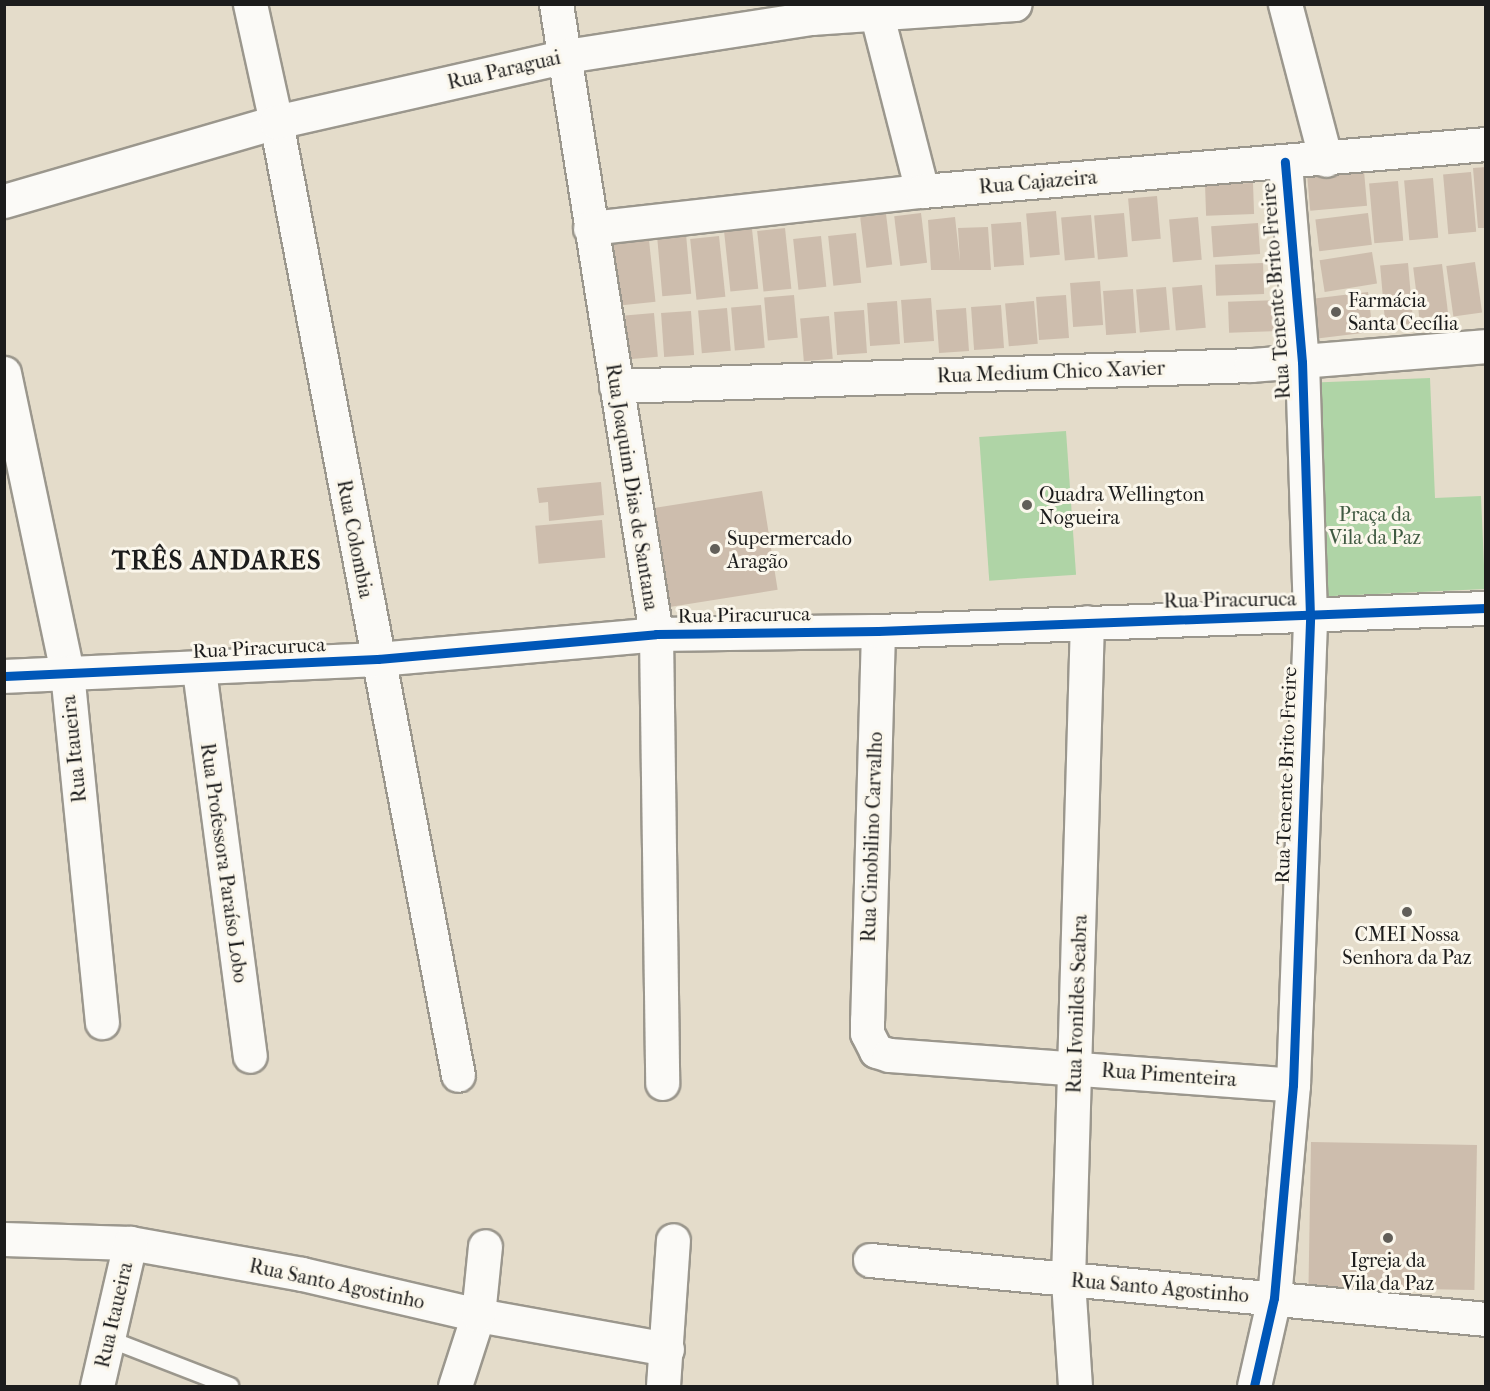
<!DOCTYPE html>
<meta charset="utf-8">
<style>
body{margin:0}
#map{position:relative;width:1490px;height:1391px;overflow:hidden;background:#e4dcca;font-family:"IM FELL French Canon",serif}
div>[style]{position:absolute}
.green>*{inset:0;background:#afd4a6;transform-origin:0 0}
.building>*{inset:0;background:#cdbdad;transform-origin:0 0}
.roads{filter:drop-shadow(2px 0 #9b978d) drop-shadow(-2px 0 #9b978d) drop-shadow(0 2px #9b978d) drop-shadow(0 -2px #9b978d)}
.service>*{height:16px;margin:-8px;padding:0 8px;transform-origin:8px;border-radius:8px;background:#fbfaf7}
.minor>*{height:33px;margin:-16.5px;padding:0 16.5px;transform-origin:16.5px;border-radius:16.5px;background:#fbfaf7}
.cycleway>*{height:9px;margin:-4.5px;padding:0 4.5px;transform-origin:4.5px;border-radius:4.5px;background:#0057b8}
.dots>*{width:16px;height:16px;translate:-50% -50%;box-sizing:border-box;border:3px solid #fbf7ec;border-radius:50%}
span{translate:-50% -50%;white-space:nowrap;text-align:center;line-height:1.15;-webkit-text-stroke:6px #fbf7ec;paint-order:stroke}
.street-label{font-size:20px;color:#1c1c1c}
.poi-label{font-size:20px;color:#1c1c1c}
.left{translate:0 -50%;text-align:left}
.park-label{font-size:20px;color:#405a42}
.district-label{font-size:26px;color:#1c1c1c;font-weight:700;letter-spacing:1.5px}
.frame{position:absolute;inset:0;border:6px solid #1c1c1c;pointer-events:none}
</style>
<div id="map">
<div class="green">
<div style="clip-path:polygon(1430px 378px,1435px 498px,1481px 496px,1485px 589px,1312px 597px,1303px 383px)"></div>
<div style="left:1066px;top:431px;width:144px;height:87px;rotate:86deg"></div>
</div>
<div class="building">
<div style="clip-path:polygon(1486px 167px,1486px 228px,1478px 228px,1473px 168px)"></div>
<div style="left:1364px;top:171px;width:35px;height:57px;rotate:85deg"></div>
<div style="left:1471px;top:172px;width:60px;height:28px;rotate:85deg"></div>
<div style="left:1433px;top:178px;width:60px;height:29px;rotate:85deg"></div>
<div style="left:1398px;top:181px;width:60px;height:29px;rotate:85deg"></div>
<div style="left:1253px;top:183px;width:31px;height:48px;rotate:88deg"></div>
<div style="left:1157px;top:196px;width:43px;height:29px;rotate:85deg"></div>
<div style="left:1056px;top:211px;width:44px;height:30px;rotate:85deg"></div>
<div style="left:921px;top:213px;width:50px;height:27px;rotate:83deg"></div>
<div style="left:1124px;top:213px;width:44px;height:30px;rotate:85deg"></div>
<div style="left:1368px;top:213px;width:32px;height:53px;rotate:83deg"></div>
<div style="left:886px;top:214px;width:51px;height:26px;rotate:83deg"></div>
<div style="left:1091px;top:215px;width:43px;height:30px;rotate:85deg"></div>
<div style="clip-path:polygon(955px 217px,960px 262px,958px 228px,988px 227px,991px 270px,931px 270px,928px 220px)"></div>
<div style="left:1198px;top:217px;width:43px;height:29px;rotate:85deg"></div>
<div style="left:1021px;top:222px;width:43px;height:30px;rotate:86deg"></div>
<div style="left:1258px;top:223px;width:31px;height:47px;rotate:86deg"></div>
<div style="left:785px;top:228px;width:61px;height:28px;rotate:84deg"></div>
<div style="left:752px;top:229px;width:60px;height:28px;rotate:84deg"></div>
<div style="left:856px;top:233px;width:50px;height:28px;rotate:84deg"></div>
<div style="left:686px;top:234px;width:60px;height:29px;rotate:85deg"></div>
<div style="left:719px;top:236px;width:61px;height:29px;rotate:84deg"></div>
<div style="left:821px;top:236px;width:51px;height:28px;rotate:84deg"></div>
<div style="left:649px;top:240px;width:62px;height:36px;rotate:84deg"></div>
<div style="left:1372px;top:252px;width:32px;height:53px;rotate:81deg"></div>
<div style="left:1475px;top:262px;width:51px;height:29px;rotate:82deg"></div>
<div style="left:1263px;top:263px;width:31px;height:48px;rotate:88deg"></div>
<div style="left:1408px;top:263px;width:61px;height:28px;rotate:85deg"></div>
<div style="left:1442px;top:264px;width:51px;height:29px;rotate:83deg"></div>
<div style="left:1100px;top:281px;width:44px;height:30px;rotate:86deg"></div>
<div style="left:1202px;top:285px;width:43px;height:30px;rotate:85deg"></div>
<div style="left:1166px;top:287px;width:43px;height:30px;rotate:85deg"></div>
<div style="left:1133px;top:289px;width:44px;height:30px;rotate:86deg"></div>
<div style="left:1368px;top:292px;width:40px;height:58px;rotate:83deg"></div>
<div style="left:794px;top:295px;width:43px;height:30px;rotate:85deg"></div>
<div style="left:1066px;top:295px;width:43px;height:30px;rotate:86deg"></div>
<div style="left:931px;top:298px;width:43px;height:30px;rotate:86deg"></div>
<div style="left:1276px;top:300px;width:31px;height:48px;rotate:88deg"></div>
<div style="left:897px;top:301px;width:43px;height:30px;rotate:86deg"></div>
<div style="left:1034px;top:301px;width:43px;height:29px;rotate:85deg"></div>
<div style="left:761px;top:305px;width:43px;height:30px;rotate:85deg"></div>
<div style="left:1001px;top:305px;width:43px;height:30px;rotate:86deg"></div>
<div style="left:727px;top:308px;width:43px;height:29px;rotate:85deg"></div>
<div style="left:966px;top:308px;width:43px;height:30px;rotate:86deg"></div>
<div style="left:864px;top:310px;width:43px;height:30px;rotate:86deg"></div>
<div style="left:691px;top:311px;width:44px;height:30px;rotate:86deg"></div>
<div style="left:654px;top:313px;width:44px;height:29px;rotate:85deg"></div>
<div style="left:829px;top:316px;width:43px;height:29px;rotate:85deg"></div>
<div style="clip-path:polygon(601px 482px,604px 515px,549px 521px,548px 502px,539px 503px,537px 488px)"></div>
<div style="left:762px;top:491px;width:100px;height:111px;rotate:81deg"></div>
<div style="left:602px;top:520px;width:38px;height:67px;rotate:85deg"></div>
<div style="left:1311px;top:1142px;width:166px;height:145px;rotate:1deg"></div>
</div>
<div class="roads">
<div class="service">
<div style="left:109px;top:1339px;width:130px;rotate:21.2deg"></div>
</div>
<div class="minor">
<div style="left:250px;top:4px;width:121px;rotate:77.6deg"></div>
<div style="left:276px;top:122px;width:970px;rotate:79.19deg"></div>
<div style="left:556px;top:4px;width:638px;rotate:80.98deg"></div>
<div style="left:656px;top:634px;width:449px;rotate:89.2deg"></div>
<div style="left:874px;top:4px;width:193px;rotate:75.6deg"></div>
<div style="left:1285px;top:4px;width:161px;rotate:75.3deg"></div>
<div style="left:4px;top:201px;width:283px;rotate:-16.2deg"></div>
<div style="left:276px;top:122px;width:297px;rotate:-12.8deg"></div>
<div style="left:566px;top:56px;width:248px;rotate:-8.8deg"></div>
<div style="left:811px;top:18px;width:204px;rotate:-3.9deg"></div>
<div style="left:590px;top:228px;width:334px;rotate:-6.4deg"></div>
<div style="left:922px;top:191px;width:566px;rotate:-4.76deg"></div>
<div style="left:4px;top:373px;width:306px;rotate:78.1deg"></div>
<div style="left:67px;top:672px;width:352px;rotate:84.3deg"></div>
<div style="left:616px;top:386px;width:635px;rotate:-1.89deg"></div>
<div style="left:1251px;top:365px;width:236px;rotate:-4.6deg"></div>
<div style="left:878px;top:631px;width:389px;rotate:91.6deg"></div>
<div style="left:867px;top:1020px;width:13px;rotate:90deg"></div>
<div style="left:867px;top:1033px;width:20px;rotate:63deg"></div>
<div style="left:876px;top:1051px;width:14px;rotate:17deg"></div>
<div style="left:889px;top:1055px;width:405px;rotate:4.2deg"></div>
<div style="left:199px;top:670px;width:389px;rotate:82.5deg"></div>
<div style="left:4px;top:676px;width:374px;rotate:-2.6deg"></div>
<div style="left:378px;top:659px;width:279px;rotate:-5.1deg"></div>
<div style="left:656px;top:634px;width:222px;rotate:-0.8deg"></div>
<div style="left:878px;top:631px;width:608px;rotate:-2.17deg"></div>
<div style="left:4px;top:1239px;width:126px;rotate:1.8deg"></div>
<div style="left:130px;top:1243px;width:175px;rotate:10.2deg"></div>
<div style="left:302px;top:1274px;width:181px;rotate:13.1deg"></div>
<div style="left:478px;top:1315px;width:192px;rotate:10.2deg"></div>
<div style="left:870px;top:1260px;width:619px;rotate:5.47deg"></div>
<div style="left:97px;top:1386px;width:147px;rotate:-77deg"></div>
<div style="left:455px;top:1386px;width:75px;rotate:-72.1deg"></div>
<div style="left:478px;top:1315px;width:69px;rotate:-84.2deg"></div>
<div style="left:663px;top:1386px;width:146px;rotate:-86.1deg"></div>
<div style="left:1075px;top:1386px;width:106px;rotate:-93.8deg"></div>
<div style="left:1068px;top:1280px;width:658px;rotate:-88.35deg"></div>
<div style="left:1254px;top:1386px;width:90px;rotate:-77.2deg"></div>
<div style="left:1274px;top:1298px;width:214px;rotate:-84.9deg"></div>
<div style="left:1293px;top:1085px;width:469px;rotate:-87.9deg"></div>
<div style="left:1310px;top:616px;width:254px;rotate:-91.8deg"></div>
<div style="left:1302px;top:362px;width:201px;rotate:-94.9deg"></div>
</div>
</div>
<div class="cycleway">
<div style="left:4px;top:676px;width:374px;rotate:-2.6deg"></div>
<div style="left:378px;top:659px;width:279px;rotate:-5.1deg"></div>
<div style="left:656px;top:634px;width:222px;rotate:-0.8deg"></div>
<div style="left:878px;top:631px;width:608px;rotate:-2.17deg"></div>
<div style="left:1254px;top:1386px;width:90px;rotate:-77.2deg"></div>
<div style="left:1274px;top:1298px;width:214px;rotate:-84.9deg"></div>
<div style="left:1293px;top:1085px;width:469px;rotate:-87.9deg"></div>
<div style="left:1310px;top:616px;width:254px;rotate:-91.8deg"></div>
<div style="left:1302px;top:362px;width:201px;rotate:-94.9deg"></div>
</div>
<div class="dots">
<div style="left:1336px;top:312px;background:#625f59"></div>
<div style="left:1027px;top:505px;background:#625f59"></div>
<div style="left:715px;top:549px;background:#625f59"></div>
<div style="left:1407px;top:912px;background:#625f59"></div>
<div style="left:1388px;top:1238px;background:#625f59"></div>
</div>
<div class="street-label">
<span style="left:504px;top:70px;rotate:-13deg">Rua Paraguai</span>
<span style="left:1038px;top:182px;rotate:-5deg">Rua Cajazeira</span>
<span style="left:1276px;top:291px;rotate:-94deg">Rua Tenente Brito Freire</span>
<span style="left:1051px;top:372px;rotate:-2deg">Rua Medium Chico Xavier</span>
<span style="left:632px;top:487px;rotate:81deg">Rua Joaquim Dias de Santana</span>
<span style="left:355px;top:539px;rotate:79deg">Rua Colombia</span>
<span style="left:1230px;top:600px;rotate:-1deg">Rua Piracuruca</span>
<span style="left:744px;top:615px;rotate:-1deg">Rua Piracuruca</span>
<span style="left:259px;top:648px;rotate:-3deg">Rua Piracuruca</span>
<span style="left:74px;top:749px;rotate:-96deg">Rua Itaueira</span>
<span style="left:1286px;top:775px;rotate:-88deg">Rua Tenente Brito Freire</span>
<span style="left:872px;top:837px;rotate:-88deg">Rua Cinobilino Carvalho</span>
<span style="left:224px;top:863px;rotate:82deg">Rua Professora Paraíso Lobo</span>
<span style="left:1077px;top:1004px;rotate:-88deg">Rua Ivonildes Seabra</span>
<span style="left:1169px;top:1075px;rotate:4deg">Rua Pimenteira</span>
<span style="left:337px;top:1284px;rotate:12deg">Rua Santo Agostinho</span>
<span style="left:1160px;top:1288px;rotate:5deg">Rua Santo Agostinho</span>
<span style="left:114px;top:1315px;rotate:-77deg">Rua Itaueira</span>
</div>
<div class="poi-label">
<span class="left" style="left:1348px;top:312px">Farmácia<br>Santa Cecília</span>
<span class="left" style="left:1039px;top:506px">Quadra Wellington<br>Nogueira</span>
<span class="left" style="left:727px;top:550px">Supermercado<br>Aragão</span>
<span style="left:1407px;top:946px">CMEI Nossa<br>Senhora da Paz</span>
<span style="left:1388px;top:1272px">Igreja da<br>Vila da Paz</span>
</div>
<div class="park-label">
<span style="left:1375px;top:526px">Praça da<br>Vila da Paz</span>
</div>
<div class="district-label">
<span style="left:217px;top:561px">TRÊS ANDARES</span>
</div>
<div class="frame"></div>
</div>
